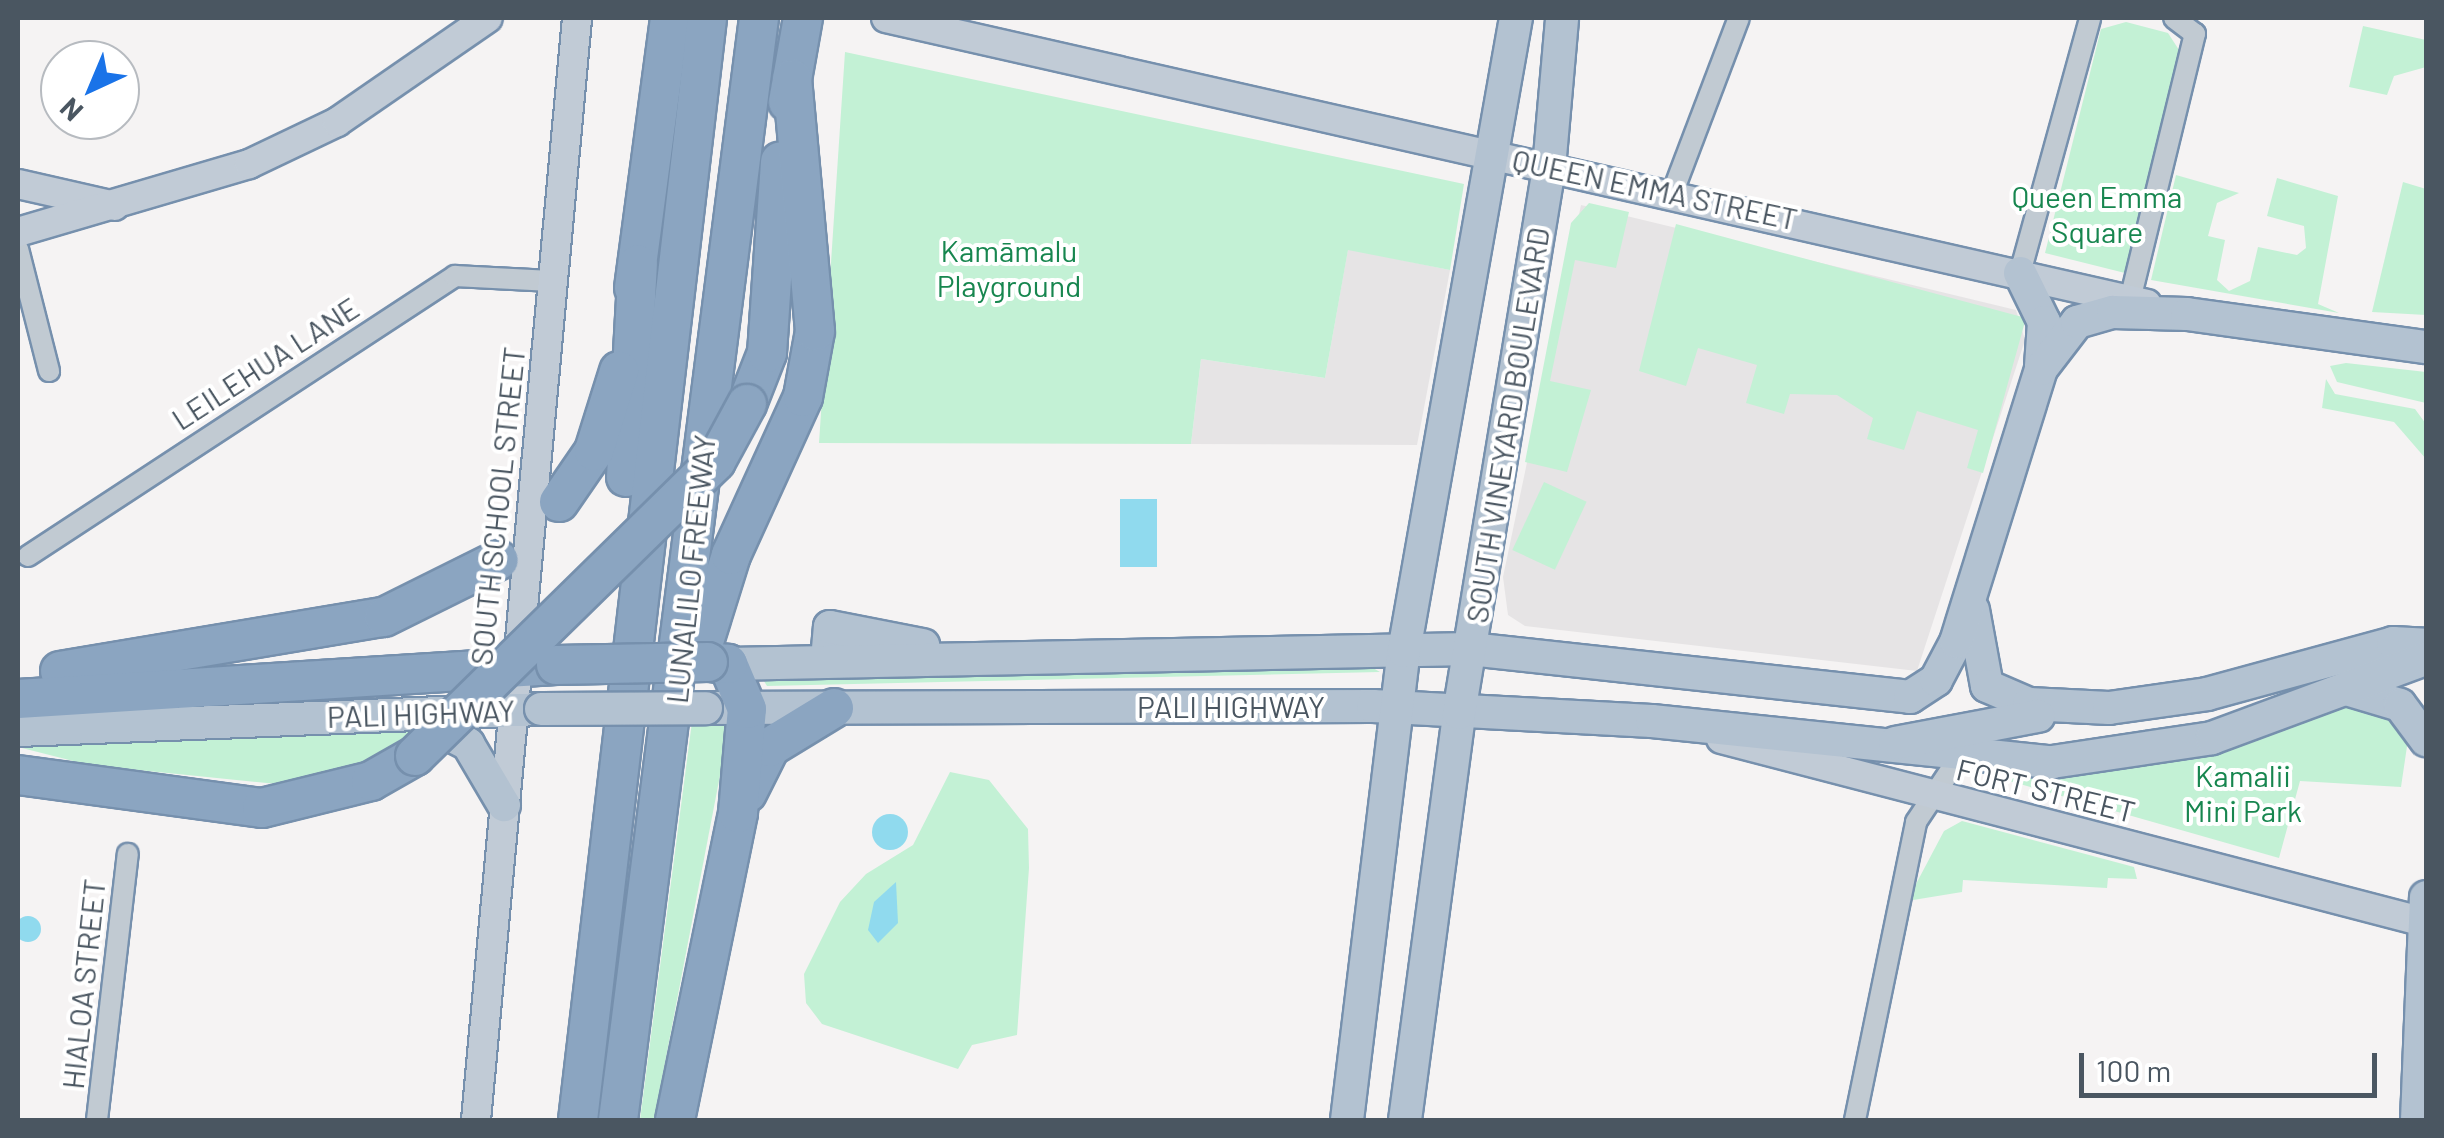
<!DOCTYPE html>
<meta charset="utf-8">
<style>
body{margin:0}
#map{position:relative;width:2444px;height:1138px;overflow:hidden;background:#f5f3f3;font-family:Barlow,sans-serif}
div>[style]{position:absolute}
.education>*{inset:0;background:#e6e4e5}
.green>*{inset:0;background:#c3f1d5;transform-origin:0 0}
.water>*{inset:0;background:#90daee;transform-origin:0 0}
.round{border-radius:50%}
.roads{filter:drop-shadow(2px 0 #7690ad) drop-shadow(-2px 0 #7690ad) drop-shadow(0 2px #7690ad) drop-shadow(0 -2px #7690ad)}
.street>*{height:20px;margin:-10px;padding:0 10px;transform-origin:10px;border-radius:10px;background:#c1cad2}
.secondary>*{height:28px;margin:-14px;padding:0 14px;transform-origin:14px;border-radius:14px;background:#c1cbd6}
.primary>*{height:32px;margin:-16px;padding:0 16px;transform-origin:16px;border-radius:16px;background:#b3c2d1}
.highway>*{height:38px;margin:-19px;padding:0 19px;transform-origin:19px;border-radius:19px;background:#8ba5c1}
.bridges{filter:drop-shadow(2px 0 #7690ad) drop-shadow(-2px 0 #7690ad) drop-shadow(0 2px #7690ad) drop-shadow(0 -2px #7690ad)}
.primary-bridge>*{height:32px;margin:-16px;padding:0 16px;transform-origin:16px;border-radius:16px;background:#b3c2d1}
.highway-bridge>*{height:38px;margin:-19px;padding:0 19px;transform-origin:19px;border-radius:19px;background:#8ba5c1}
span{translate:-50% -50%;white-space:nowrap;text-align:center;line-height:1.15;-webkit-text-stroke:8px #fff;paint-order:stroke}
.street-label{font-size:30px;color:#4a5661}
.park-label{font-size:30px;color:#17864f}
.frame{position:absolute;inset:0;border:20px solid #4a5661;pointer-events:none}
.north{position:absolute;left:40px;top:40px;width:100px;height:100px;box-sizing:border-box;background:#fff;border:2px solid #b7bbc0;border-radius:50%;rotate:224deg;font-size:28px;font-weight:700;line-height:40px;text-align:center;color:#4a5661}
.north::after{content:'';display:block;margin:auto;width:35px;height:45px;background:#1a73e8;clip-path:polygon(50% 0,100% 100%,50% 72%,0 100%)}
.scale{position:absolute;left:2079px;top:1053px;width:298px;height:45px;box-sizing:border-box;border:5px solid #4a5661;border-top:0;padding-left:12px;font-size:30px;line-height:35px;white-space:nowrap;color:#4a5661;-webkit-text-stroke:8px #fff;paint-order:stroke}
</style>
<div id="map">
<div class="education">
<div style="clip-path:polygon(1581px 205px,2016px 310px,2025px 340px,1917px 671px,1525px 626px,1508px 615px,1503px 577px)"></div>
<div style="clip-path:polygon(1348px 249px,1450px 270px,1417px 445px,1191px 444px,1201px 359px,1325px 378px)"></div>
</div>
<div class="green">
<div style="clip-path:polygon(2126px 22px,2168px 33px,2179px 50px,2125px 273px,2045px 253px,2101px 29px)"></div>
<div style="clip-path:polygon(2363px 26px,2426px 40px,2426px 67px,2394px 76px,2387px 95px,2349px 87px)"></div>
<div style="clip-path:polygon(845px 52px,1464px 184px,1450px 270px,1348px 250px,1325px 378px,1201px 359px,1191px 444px,819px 443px)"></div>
<div style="clip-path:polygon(2176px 175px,2239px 193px,2217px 203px,2208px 236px,2225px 240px,2217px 280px,2229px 291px,2250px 281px,2258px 247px,2297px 255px,2306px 248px,2304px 226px,2267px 216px,2277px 178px,2338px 196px,2318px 304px,2339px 313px,2151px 280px)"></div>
<div style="clip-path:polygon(2403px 182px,2426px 189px,2426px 315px,2372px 312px)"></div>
<div style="clip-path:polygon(1589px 203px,1629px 212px,1616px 268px,1575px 260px,1550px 381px,1591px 390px,1567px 472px,1525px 462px,1571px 223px)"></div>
<div style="clip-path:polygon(1676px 224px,2026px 318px,1983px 473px,1967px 468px,1978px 430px,1917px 411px,1904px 450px,1867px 439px,1873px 418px,1837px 395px,1790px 394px,1784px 414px,1746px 403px,1757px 365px,1698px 348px,1686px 386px,1639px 371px)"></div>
<div style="clip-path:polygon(2346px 363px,2426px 372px,2426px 403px,2337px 382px,2330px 366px)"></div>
<div style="clip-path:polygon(2326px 379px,2335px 394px,2415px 409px,2426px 424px,2426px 459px,2394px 422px,2322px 408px)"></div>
<div style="left:1544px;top:482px;width:47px;height:75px;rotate:25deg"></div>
<div style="clip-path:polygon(1364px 663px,1380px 672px,767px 686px,754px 665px)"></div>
<div style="clip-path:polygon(2369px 694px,2410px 726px,2401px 787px,2300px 781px,2279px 858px,1974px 771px,2028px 776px,2185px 760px)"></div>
<div style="clip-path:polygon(693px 714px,731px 718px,654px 1120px,640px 1120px)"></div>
<div style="clip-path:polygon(424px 725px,363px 765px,277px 784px,89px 765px,18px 747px)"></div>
<div style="clip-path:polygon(950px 772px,989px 780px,1028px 829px,1029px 868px,1017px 1035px,972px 1045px,958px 1069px,822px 1024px,806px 1003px,804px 974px,840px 902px,866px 874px,913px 845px)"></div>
<div style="clip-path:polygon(1962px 821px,2134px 867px,2137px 879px,2108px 878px,2107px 888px,1963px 880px,1962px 892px,1907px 901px,1944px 831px)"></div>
</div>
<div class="water">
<div style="left:1120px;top:499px;width:37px;height:68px"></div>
<div class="round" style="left:872px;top:814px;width:36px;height:36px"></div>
<div style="clip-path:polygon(896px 882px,898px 923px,878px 943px,868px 930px,874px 902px)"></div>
<div class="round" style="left:15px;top:916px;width:26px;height:26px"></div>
</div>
<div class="roads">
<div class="street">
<div style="left:1672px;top:194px;width:188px;rotate:-69.2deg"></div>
<div style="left:18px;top:249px;width:126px;rotate:75.7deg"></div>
<div style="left:2020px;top:273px;width:264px;rotate:-74.6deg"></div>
<div style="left:2130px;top:300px;width:274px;rotate:-76.3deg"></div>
<div style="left:2195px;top:34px;width:26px;rotate:-143deg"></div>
<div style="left:28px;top:556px;width:511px;rotate:-33.25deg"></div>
<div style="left:455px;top:276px;width:96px;rotate:3deg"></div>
<div style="left:97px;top:1120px;width:268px;rotate:-83.4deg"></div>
<div style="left:1855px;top:1120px;width:304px;rotate:-78.4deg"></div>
<div style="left:1916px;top:822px;width:76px;rotate:-56.3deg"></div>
</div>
<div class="secondary">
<div style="left:886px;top:18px;width:1293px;rotate:12.78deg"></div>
<div style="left:18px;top:184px;width:99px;rotate:12.8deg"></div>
<div style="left:18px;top:232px;width:241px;rotate:-16.4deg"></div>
<div style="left:249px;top:164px;width:98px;rotate:-25.5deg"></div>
<div style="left:337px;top:122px;width:183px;rotate:-34.6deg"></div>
<div style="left:1721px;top:739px;width:726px;rotate:14.59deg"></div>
<div style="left:476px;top:1120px;width:1107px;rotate:-84.76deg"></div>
</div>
<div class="primary">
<div style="left:2020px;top:273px;width:55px;rotate:63.9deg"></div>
<div style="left:2044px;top:322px;width:44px;rotate:93.9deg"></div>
<div style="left:1973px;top:610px;width:77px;rotate:79.6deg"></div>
<div style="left:1987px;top:686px;width:46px;rotate:23.2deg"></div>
<div style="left:2029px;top:704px;width:80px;rotate:2.9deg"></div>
<div style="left:2109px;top:708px;width:99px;rotate:-8.1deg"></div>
<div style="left:2207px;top:694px;width:193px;rotate:-15.3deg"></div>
<div style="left:2393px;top:643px;width:33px;rotate:3deg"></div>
<div style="left:827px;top:660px;width:33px;rotate:-85deg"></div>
<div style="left:830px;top:627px;width:95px;rotate:11deg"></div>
<div style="left:728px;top:664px;width:742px;rotate:-1.16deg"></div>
<div style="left:1470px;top:649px;width:443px;rotate:6.2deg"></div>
<div style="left:1910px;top:697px;width:31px;rotate:-33deg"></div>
<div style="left:1936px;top:680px;width:43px;rotate:-62.2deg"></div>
<div style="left:1956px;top:642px;width:286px;rotate:-72.7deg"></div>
<div style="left:2041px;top:369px;width:59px;rotate:-52.5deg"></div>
<div style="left:2077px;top:322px;width:37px;rotate:-16deg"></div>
<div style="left:2113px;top:312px;width:74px;rotate:1.5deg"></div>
<div style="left:2187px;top:314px;width:241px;rotate:7.9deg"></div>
<div style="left:2346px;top:689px;width:56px;rotate:16.5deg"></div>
<div style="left:2400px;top:705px;width:44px;rotate:53.4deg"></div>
<div style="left:706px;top:708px;width:667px;rotate:-0.17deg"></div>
<div style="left:1373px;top:706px;width:279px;rotate:3.1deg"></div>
<div style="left:1652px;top:721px;width:402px;rotate:5.9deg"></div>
<div style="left:2052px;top:762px;width:162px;rotate:-8.5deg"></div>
<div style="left:2212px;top:738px;width:228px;rotate:-20.3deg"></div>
<div style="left:423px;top:721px;width:51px;rotate:27.1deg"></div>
<div style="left:468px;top:744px;width:71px;rotate:59.5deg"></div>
<div style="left:18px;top:730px;width:523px;rotate:-2.3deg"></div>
<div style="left:1895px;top:743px;width:146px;rotate:-10.7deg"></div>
<div style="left:1347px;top:1120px;width:472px;rotate:-83.1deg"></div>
<div style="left:1404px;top:651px;width:643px;rotate:-79.97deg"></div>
<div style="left:1405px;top:1120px;width:411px;rotate:-82.4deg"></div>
<div style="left:1459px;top:713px;width:552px;rotate:-80.62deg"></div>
<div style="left:1549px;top:168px;width:151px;rotate:-85deg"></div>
<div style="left:2417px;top:1120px;width:223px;rotate:-87.7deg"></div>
</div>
<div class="highway">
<div style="left:788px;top:102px;width:85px;rotate:-79.9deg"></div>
<div style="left:634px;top:288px;width:272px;rotate:-82.4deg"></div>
<div style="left:747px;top:404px;width:55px;rotate:-68.6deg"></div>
<div style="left:767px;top:353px;width:192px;rotate:-86.1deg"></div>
<div style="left:626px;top:477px;width:213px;rotate:-86.8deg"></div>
<div style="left:559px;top:502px;width:62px;rotate:-55.5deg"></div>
<div style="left:594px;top:451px;width:84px;rotate:-72.6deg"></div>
<div style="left:698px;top:661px;width:111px;rotate:-72.7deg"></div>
<div style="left:731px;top:555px;width:174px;rotate:-65.5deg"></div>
<div style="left:803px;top:397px;width:67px;rotate:-79.7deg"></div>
<div style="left:815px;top:331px;width:253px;rotate:-95.2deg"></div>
<div style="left:60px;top:671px;width:328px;rotate:-9.5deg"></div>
<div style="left:384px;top:617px;width:128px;rotate:-26.4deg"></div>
<div style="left:18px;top:699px;width:539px;rotate:-3.62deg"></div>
<div style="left:18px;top:775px;width:246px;rotate:7.7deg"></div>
<div style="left:262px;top:808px;width:112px;rotate:-13.9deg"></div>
<div style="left:371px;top:781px;width:51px;rotate:-29.6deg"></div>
<div style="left:747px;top:793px;width:51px;rotate:-63.4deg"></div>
<div style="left:770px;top:747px;width:75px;rotate:-31.4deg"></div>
<div style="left:578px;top:1120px;width:1110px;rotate:-83.32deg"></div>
<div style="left:618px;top:1120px;width:1111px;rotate:-82.71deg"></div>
<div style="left:675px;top:1120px;width:313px;rotate:-78.4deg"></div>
<div style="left:738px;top:813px;width:104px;rotate:-85.1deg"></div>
<div style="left:747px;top:709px;width:49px;rotate:-112.9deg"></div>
<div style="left:728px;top:664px;width:20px;rotate:-174deg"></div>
</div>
</div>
<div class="bridges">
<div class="primary-bridge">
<div style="left:541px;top:709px;width:165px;rotate:-0.3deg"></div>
</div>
<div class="highway-bridge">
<div style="left:556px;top:665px;width:152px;rotate:-1.1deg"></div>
<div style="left:415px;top:756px;width:421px;rotate:-44.4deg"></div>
<div style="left:716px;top:461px;width:65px;rotate:-61.5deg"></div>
</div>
</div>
<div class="street-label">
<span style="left:1655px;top:189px;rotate:12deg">QUEEN EMMA STREET</span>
<span style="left:265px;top:363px;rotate:-33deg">LEILEHUA LANE</span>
<span style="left:1507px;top:425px;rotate:-81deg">SOUTH VINEYARD BOULEVARD</span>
<span style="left:497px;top:506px;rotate:-84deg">SOUTH SCHOOL STREET</span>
<span style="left:690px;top:569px;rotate:-84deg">LUNALILO FREEWAY</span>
<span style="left:1231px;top:706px">PALI HIGHWAY</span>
<span style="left:421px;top:713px;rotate:-2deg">PALI HIGHWAY</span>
<span style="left:2046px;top:790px;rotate:14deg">FORT STREET</span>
<span style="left:83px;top:984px;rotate:-84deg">HIALOA STREET</span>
</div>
<div class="park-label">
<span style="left:2097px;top:213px">Queen Emma<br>Square</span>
<span style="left:1009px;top:267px">Kamāmalu<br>Playground</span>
<span style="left:2243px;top:792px">Kamalii<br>Mini Park</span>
</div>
<div class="frame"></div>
<div class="north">N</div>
<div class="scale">100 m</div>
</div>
